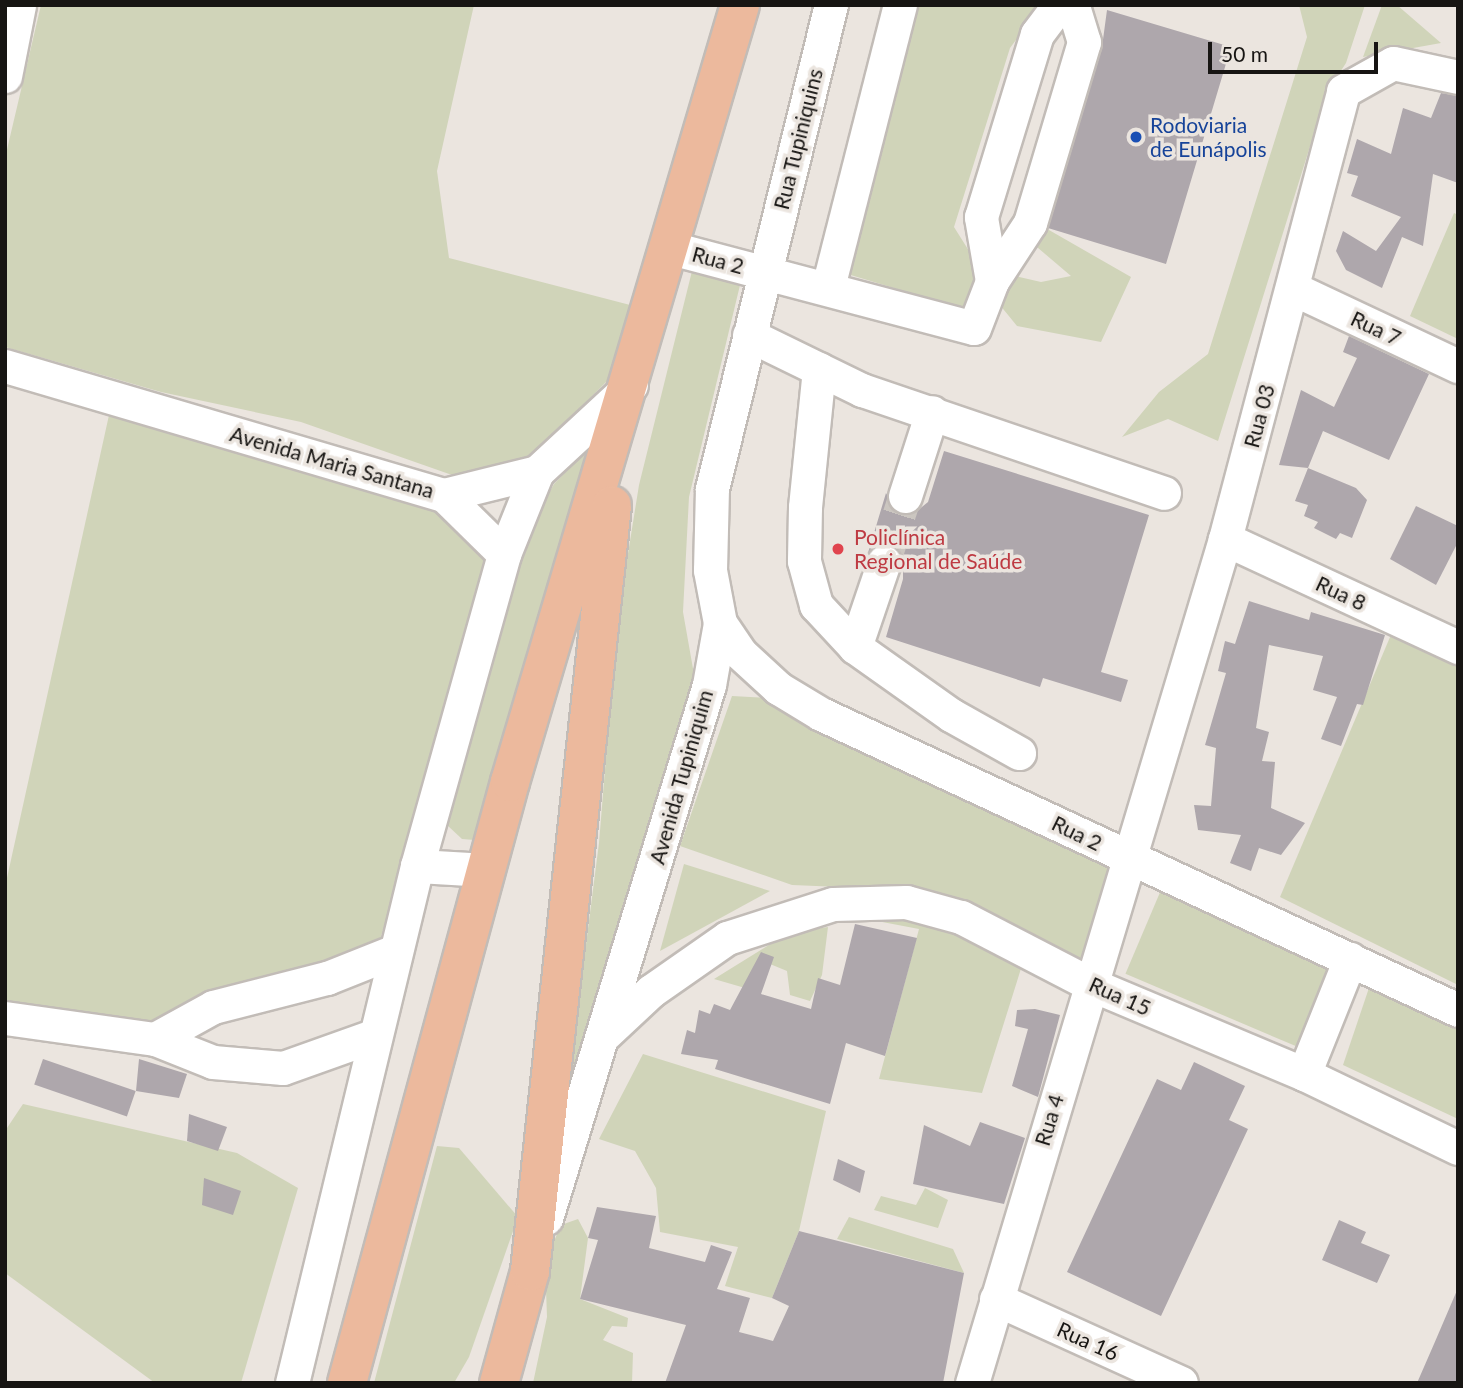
<!DOCTYPE html>
<meta charset="utf-8">
<style>
body{margin:0}
#map{position:relative;width:1463px;height:1388px;overflow:hidden;background:#ebe5df;font-family:Lato,sans-serif}
div>[style]{position:absolute}
.green>*{inset:0;background:#d0d4b9;transform-origin:0 0}
.building>*{inset:0;background:#aea7ac;transform-origin:0 0}
.minor-tunnel>*{height:33px;margin-top:-16.5px;transform-origin:0;background:repeating-linear-gradient(90deg,#cbc6c0 0 33px,transparent 0 50px)}
.roads{filter:drop-shadow(2px 0 #c2bcb7) drop-shadow(-2px 0 #c2bcb7) drop-shadow(0 2px #c2bcb7) drop-shadow(0 -2px #c2bcb7)}
.minor>*{height:33px;margin:-16.5px;padding:0 16.5px;transform-origin:16.5px;border-radius:16.5px;background:#fff}
.major>*{height:38px;margin:-19px;padding:0 19px;transform-origin:19px;border-radius:19px;background:#ecb99d}
.dots>*{width:19px;height:19px;translate:-50% -50%;box-sizing:border-box;border:4px solid #ebe5df;border-radius:50%}
span{translate:-50% -50%;white-space:nowrap;text-align:center;line-height:1.15;-webkit-text-stroke:7px #ebe5df;paint-order:stroke}
.transit-label{font-size:21px;color:#164399}
.left{translate:0 -50%;text-align:left}
.street-label{font-size:21px;color:#171513}
.health-label{font-size:21px;color:#be3a42}
.frame{position:absolute;inset:0;border:7px solid #171513;pointer-events:none}
.scale{position:absolute;left:1208px;top:42px;width:170px;height:32px;box-sizing:border-box;border:4px solid #171513;border-top:0;padding-left:9px;font-size:21px;line-height:24px;white-space:nowrap;color:#171513;-webkit-text-stroke:5px #ebe5df;paint-order:stroke}
</style>
<div id="map">
<div class="green">
<div style="clip-path:polygon(41px 5px,474px 5px,437px 171px,449px 258px,634px 306px,608px 380px,529px 460px,452px 475px,301px 422px,161px 392px,5px 347px,5px 158px)"></div>
<div style="clip-path:polygon(910px 5px,1042px 5px,1010px 48px,954px 227px,981px 270px,967px 310px,844px 273px)"></div>
<div style="clip-path:polygon(1299px 5px,1365px 5px,1346px 63px,1327px 92px,1218px 441px,1168px 419px,1122px 437px,1159px 392px,1208px 354px,1307px 37px)"></div>
<div style="clip-path:polygon(1382px 5px,1397px 5px,1441px 43px,1363px 57px)"></div>
<div style="clip-path:polygon(1454px 213px,1458px 215px,1458px 339px,1410px 316px)"></div>
<div style="clip-path:polygon(1042px 226px,1131px 277px,1101px 342px,1017px 326px,995px 299px,1015px 276px,1041px 282px,1071px 276px,1031px 242px)"></div>
<div style="clip-path:polygon(693px 267px,741px 281px,689px 497px,683px 612px,695px 680px,566px 1100px,599px 843px,617px 622px,639px 485px)"></div>
<div style="clip-path:polygon(111px 406px,431px 507px,492px 559px,380px 940px,155px 1039px,5px 1015px,5px 887px)"></div>
<div style="clip-path:polygon(610px 426px,487px 841px,462px 839px,447px 825px,526px 533px,554px 484px)"></div>
<div style="clip-path:polygon(1393px 630px,1458px 660px,1458px 985px,1280px 897px)"></div>
<div style="clip-path:polygon(732px 696px,771px 698px,1119px 867px,1083px 969px,889px 889px,792px 885px,680px 846px)"></div>
<div style="clip-path:polygon(684px 864px,770px 891px,660px 951px)"></div>
<div style="left:1161px;top:890px;width:194px;height:91px;rotate:23deg"></div>
<div style="clip-path:polygon(880px 910px,924px 914px,1024px 959px,982px 1093px,879px 1079px,919px 929px,877px 921px)"></div>
<div style="clip-path:polygon(828px 927px,822px 975px,810px 1001px,790px 995px,787px 971px,770px 964px,745px 988px,714px 979px,788px 933px)"></div>
<div style="clip-path:polygon(1372px 979px,1458px 1021px,1458px 1119px,1343px 1065px)"></div>
<div style="clip-path:polygon(643px 1054px,826px 1111px,799px 1231px,772px 1298px,725px 1286px,738px 1247px,660px 1232px,656px 1188px,635px 1151px,599px 1139px)"></div>
<div style="clip-path:polygon(23px 1104px,237px 1153px,298px 1188px,241px 1383px,155px 1383px,5px 1273px,5px 1131px)"></div>
<div style="clip-path:polygon(437px 1146px,459px 1148px,518px 1217px,469px 1357px,454px 1383px,374px 1383px)"></div>
<div style="clip-path:polygon(925px 1188px,948px 1200px,938px 1228px,874px 1210px,881px 1196px,916px 1205px)"></div>
<div style="clip-path:polygon(849px 1217px,953px 1249px,964px 1273px,837px 1239px)"></div>
<div style="clip-path:polygon(578px 1219px,588px 1238px,580px 1299px,628px 1318px,627px 1327px,612px 1326px,603px 1340px,633px 1353px,632px 1383px,533px 1383px,547px 1317px,545px 1262px,561px 1225px)"></div>
</div>
<div class="building">
<div style="clip-path:polygon(1107px 10px,1231px 47px,1166px 264px,1048px 228px,1102px 47px)"></div>
<div style="clip-path:polygon(1441px 93px,1458px 96px,1458px 183px,1433px 174px,1423px 246px,1402px 237px,1382px 288px,1346px 270px,1336px 251px,1343px 231px,1376px 251px,1401px 217px,1351px 196px,1358px 176px,1347px 173px,1357px 139px,1391px 154px,1403px 108px,1431px 118px)"></div>
<div style="clip-path:polygon(1349px 336px,1429px 374px,1389px 460px,1323px 431px,1308px 468px,1279px 465px,1301px 390px,1334px 407px,1357px 358px,1343px 352px)"></div>
<div style="clip-path:polygon(944px 451px,1149px 515px,1101px 672px,1128px 680px,1121px 702px,1043px 678px,1040px 687px,886px 637px,903px 579px,903px 558px,890px 544px,868px 553px,886px 493px,898px 514px,917px 511px,928px 502px)"></div>
<div style="clip-path:polygon(1308px 468px,1356px 488px,1367px 500px,1352px 538px,1340px 533px,1336px 539px,1314px 528px,1318px 522px,1304px 516px,1308px 505px,1295px 501px)"></div>
<div style="clip-path:polygon(1416px 506px,1458px 526px,1458px 542px,1436px 585px,1390px 559px)"></div>
<div style="clip-path:polygon(1249px 601px,1309px 620px,1311px 612px,1385px 635px,1363px 705px,1357px 704px,1341px 746px,1321px 739px,1337px 697px,1313px 690px,1323px 656px,1269px 645px,1256px 728px,1269px 732px,1262px 761px,1275px 762px,1271px 808px,1305px 823px,1281px 855px,1259px 848px,1251px 871px,1230px 863px,1241px 835px,1198px 830px,1194px 805px,1211px 806px,1216px 748px,1205px 745px,1226px 673px,1218px 671px,1225px 641px,1235px 644px)"></div>
<div style="clip-path:polygon(855px 924px,917px 938px,885px 1056px,846px 1043px,830px 1104px,715px 1069px,718px 1060px,681px 1054px,687px 1030px,695px 1033px,699px 1010px,710px 1014px,714px 1004px,730px 1010px,761px 952px,774px 957px,761px 994px,811px 1009px,818px 978px,840px 985px)"></div>
<div style="clip-path:polygon(1035px 1009px,1060px 1015px,1038px 1097px,1012px 1086px,1028px 1029px,1015px 1026px,1017px 1010px)"></div>
<div style="left:43px;top:1059px;width:98px;height:27px;rotate:19deg"></div>
<div style="clip-path:polygon(139px 1059px,187px 1074px,179px 1098px,136px 1091px)"></div>
<div style="clip-path:polygon(1194px 1062px,1245px 1086px,1229px 1120px,1248px 1129px,1161px 1316px,1067px 1272px,1157px 1079px,1181px 1090px)"></div>
<div style="clip-path:polygon(189px 1114px,227px 1127px,218px 1151px,187px 1141px)"></div>
<div style="clip-path:polygon(980px 1122px,1025px 1138px,1004px 1204px,913px 1184px,924px 1125px,970px 1146px)"></div>
<div style="clip-path:polygon(838px 1159px,865px 1171px,860px 1193px,833px 1180px)"></div>
<div style="clip-path:polygon(204px 1178px,241px 1191px,233px 1215px,202px 1205px)"></div>
<div style="clip-path:polygon(597px 1207px,656px 1216px,649px 1248px,705px 1262px,711px 1245px,732px 1252px,717px 1289px,750px 1298px,739px 1332px,773px 1341px,789px 1306px,772px 1298px,799px 1231px,964px 1273px,943px 1383px,665px 1383px,686px 1325px,580px 1299px,598px 1240px,588px 1238px)"></div>
<div style="clip-path:polygon(1339px 1220px,1366px 1232px,1361px 1243px,1390px 1255px,1377px 1283px,1322px 1260px)"></div>
<div style="clip-path:polygon(1458px 1288px,1458px 1383px,1417px 1383px,1434px 1344px)"></div>
</div>
<div class="minor-tunnel">
<div style="left:884px;top:562px;width:69px;rotate:-72.3deg"></div>
</div>
<div class="roads">
<div class="minor">
<div style="left:5px;top:76px;width:72px;rotate:-78.8deg"></div>
<div style="left:671px;top:248px;width:313px;rotate:14.8deg"></div>
<div style="left:974px;top:328px;width:50px;rotate:-69deg"></div>
<div style="left:992px;top:281px;width:65px;rotate:-99.8deg"></div>
<div style="left:981px;top:217px;width:191px;rotate:-73deg"></div>
<div style="left:1037px;top:34px;width:36px;rotate:-53deg"></div>
<div style="left:992px;top:281px;width:69px;rotate:-56.8deg"></div>
<div style="left:1030px;top:223px;width:189px;rotate:-73.4deg"></div>
<div style="left:1084px;top:42px;width:39px;rotate:-107deg"></div>
<div style="left:828px;top:287px;width:291px;rotate:-75.7deg"></div>
<div style="left:1294px;top:289px;width:181px;rotate:25.2deg"></div>
<div style="left:749px;top:335px;width:126px;rotate:26deg"></div>
<div style="left:862px;top:390px;width:319px;rotate:18.8deg"></div>
<div style="left:5px;top:366px;width:458px;rotate:16.4deg"></div>
<div style="left:444px;top:495px;width:96px;rotate:-13.9deg"></div>
<div style="left:537px;top:472px;width:128px;rotate:-42.8deg"></div>
<div style="left:819px;top:369px;width:139px;rotate:95.8deg"></div>
<div style="left:805px;top:507px;width:54px;rotate:91.1deg"></div>
<div style="left:804px;top:561px;width:46px;rotate:74.7deg"></div>
<div style="left:816px;top:605px;width:57px;rotate:47.1deg"></div>
<div style="left:855px;top:647px;width:118px;rotate:35.3deg"></div>
<div style="left:951px;top:715px;width:78px;rotate:29.2deg"></div>
<div style="left:444px;top:495px;width:84px;rotate:44.5deg"></div>
<div style="left:905px;top:496px;width:88px;rotate:-72.2deg"></div>
<div style="left:1225px;top:539px;width:257px;rotate:24.9deg"></div>
<div style="left:720px;top:623px;width:36px;rotate:56deg"></div>
<div style="left:740px;top:653px;width:52px;rotate:42.6deg"></div>
<div style="left:778px;top:688px;width:50px;rotate:31.2deg"></div>
<div style="left:821px;top:714px;width:702px;rotate:24.92deg"></div>
<div style="left:855px;top:647px;width:90px;rotate:-71.2deg"></div>
<div style="left:417px;top:866px;width:70px;rotate:3.3deg"></div>
<div style="left:5px;top:1018px;width:151px;rotate:8deg"></div>
<div style="left:155px;top:1039px;width:66px;rotate:-28.9deg"></div>
<div style="left:213px;top:1007px;width:118px;rotate:-14.3deg"></div>
<div style="left:327px;top:978px;width:73px;rotate:-21.7deg"></div>
<div style="left:605px;top:1034px;width:63px;rotate:-43.1deg"></div>
<div style="left:651px;top:991px;width:93px;rotate:-34.9deg"></div>
<div style="left:727px;top:938px;width:111px;rotate:-17.8deg"></div>
<div style="left:833px;top:904px;width:73px;rotate:-1.6deg"></div>
<div style="left:906px;top:902px;width:57px;rotate:15.3deg"></div>
<div style="left:961px;top:917px;width:145px;rotate:27.4deg"></div>
<div style="left:1090px;top:984px;width:232px;rotate:22.8deg"></div>
<div style="left:1304px;top:1074px;width:171px;rotate:25.7deg"></div>
<div style="left:155px;top:1039px;width:62px;rotate:21.6deg"></div>
<div style="left:213px;top:1062px;width:70px;rotate:4.9deg"></div>
<div style="left:283px;top:1068px;width:96px;rotate:-19.6deg"></div>
<div style="left:1304px;top:1074px;width:124px;rotate:-68.2deg"></div>
<div style="left:546px;top:1218px;width:557px;rotate:-73deg"></div>
<div style="left:709px;top:685px;width:63px;rotate:-79.9deg"></div>
<div style="left:720px;top:623px;width:54px;rotate:-100.7deg"></div>
<div style="left:710px;top:570px;width:81px;rotate:-88.6deg"></div>
<div style="left:712px;top:489px;width:498px;rotate:-76.2deg"></div>
<div style="left:996px;top:1299px;width:203px;rotate:24.4deg"></div>
<div style="left:292px;top:1383px;width:532px;rotate:-76.41deg"></div>
<div style="left:417px;top:866px;width:324px;rotate:-74.4deg"></div>
<div style="left:504px;top:554px;width:88px;rotate:-68.1deg"></div>
<div style="left:972px;top:1383px;width:881px;rotate:-73.31deg"></div>
<div style="left:1225px;top:539px;width:463px;rotate:-75.2deg"></div>
<div style="left:1343px;top:91px;width:57px;rotate:-29.2deg"></div>
<div style="left:1393px;top:63px;width:66px;rotate:12.2deg"></div>
</div>
<div class="major">
<div style="left:347px;top:1383px;width:623px;rotate:-74.83deg"></div>
<div style="left:510px;top:782px;width:810px;rotate:-73.51deg"></div>
<div style="left:499px;top:1383px;width:116px;rotate:-74.5deg"></div>
<div style="left:530px;top:1271px;width:770px;rotate:-83.89deg"></div>
</div>
</div>
<div class="dots">
<div style="left:1136px;top:137px;background:#1a4fb4"></div>
<div style="left:838px;top:549px;background:#e0444e"></div>
</div>
<div class="transit-label">
<span class="left" style="left:1150px;top:137px">Rodoviaria<br>de Eunápolis</span>
</div>
<div class="street-label">
<span style="left:798px;top:139px;rotate:-76deg">Rua Tupiniquins</span>
<span style="left:718px;top:260px;rotate:15deg">Rua 2</span>
<span style="left:1376px;top:328px;rotate:25deg">Rua 7</span>
<span style="left:1259px;top:416px;rotate:-75deg">Rua 03</span>
<span style="left:332px;top:462px;rotate:16deg">Avenida Maria Santana</span>
<span style="left:1341px;top:593px;rotate:25deg">Rua 8</span>
<span style="left:681px;top:777px;rotate:-74deg">Avenida Tupiniquim</span>
<span style="left:1077px;top:833px;rotate:26deg">Rua 2</span>
<span style="left:1120px;top:996px;rotate:24deg">Rua 15</span>
<span style="left:1049px;top:1120px;rotate:-73deg">Rua 4</span>
<span style="left:1088px;top:1341px;rotate:24deg">Rua 16</span>
</div>
<div class="health-label">
<span class="left" style="left:854px;top:549px">Policlínica<br>Regional de Saúde</span>
</div>
<div class="frame"></div>
<div class="scale">50 m</div>
</div>
